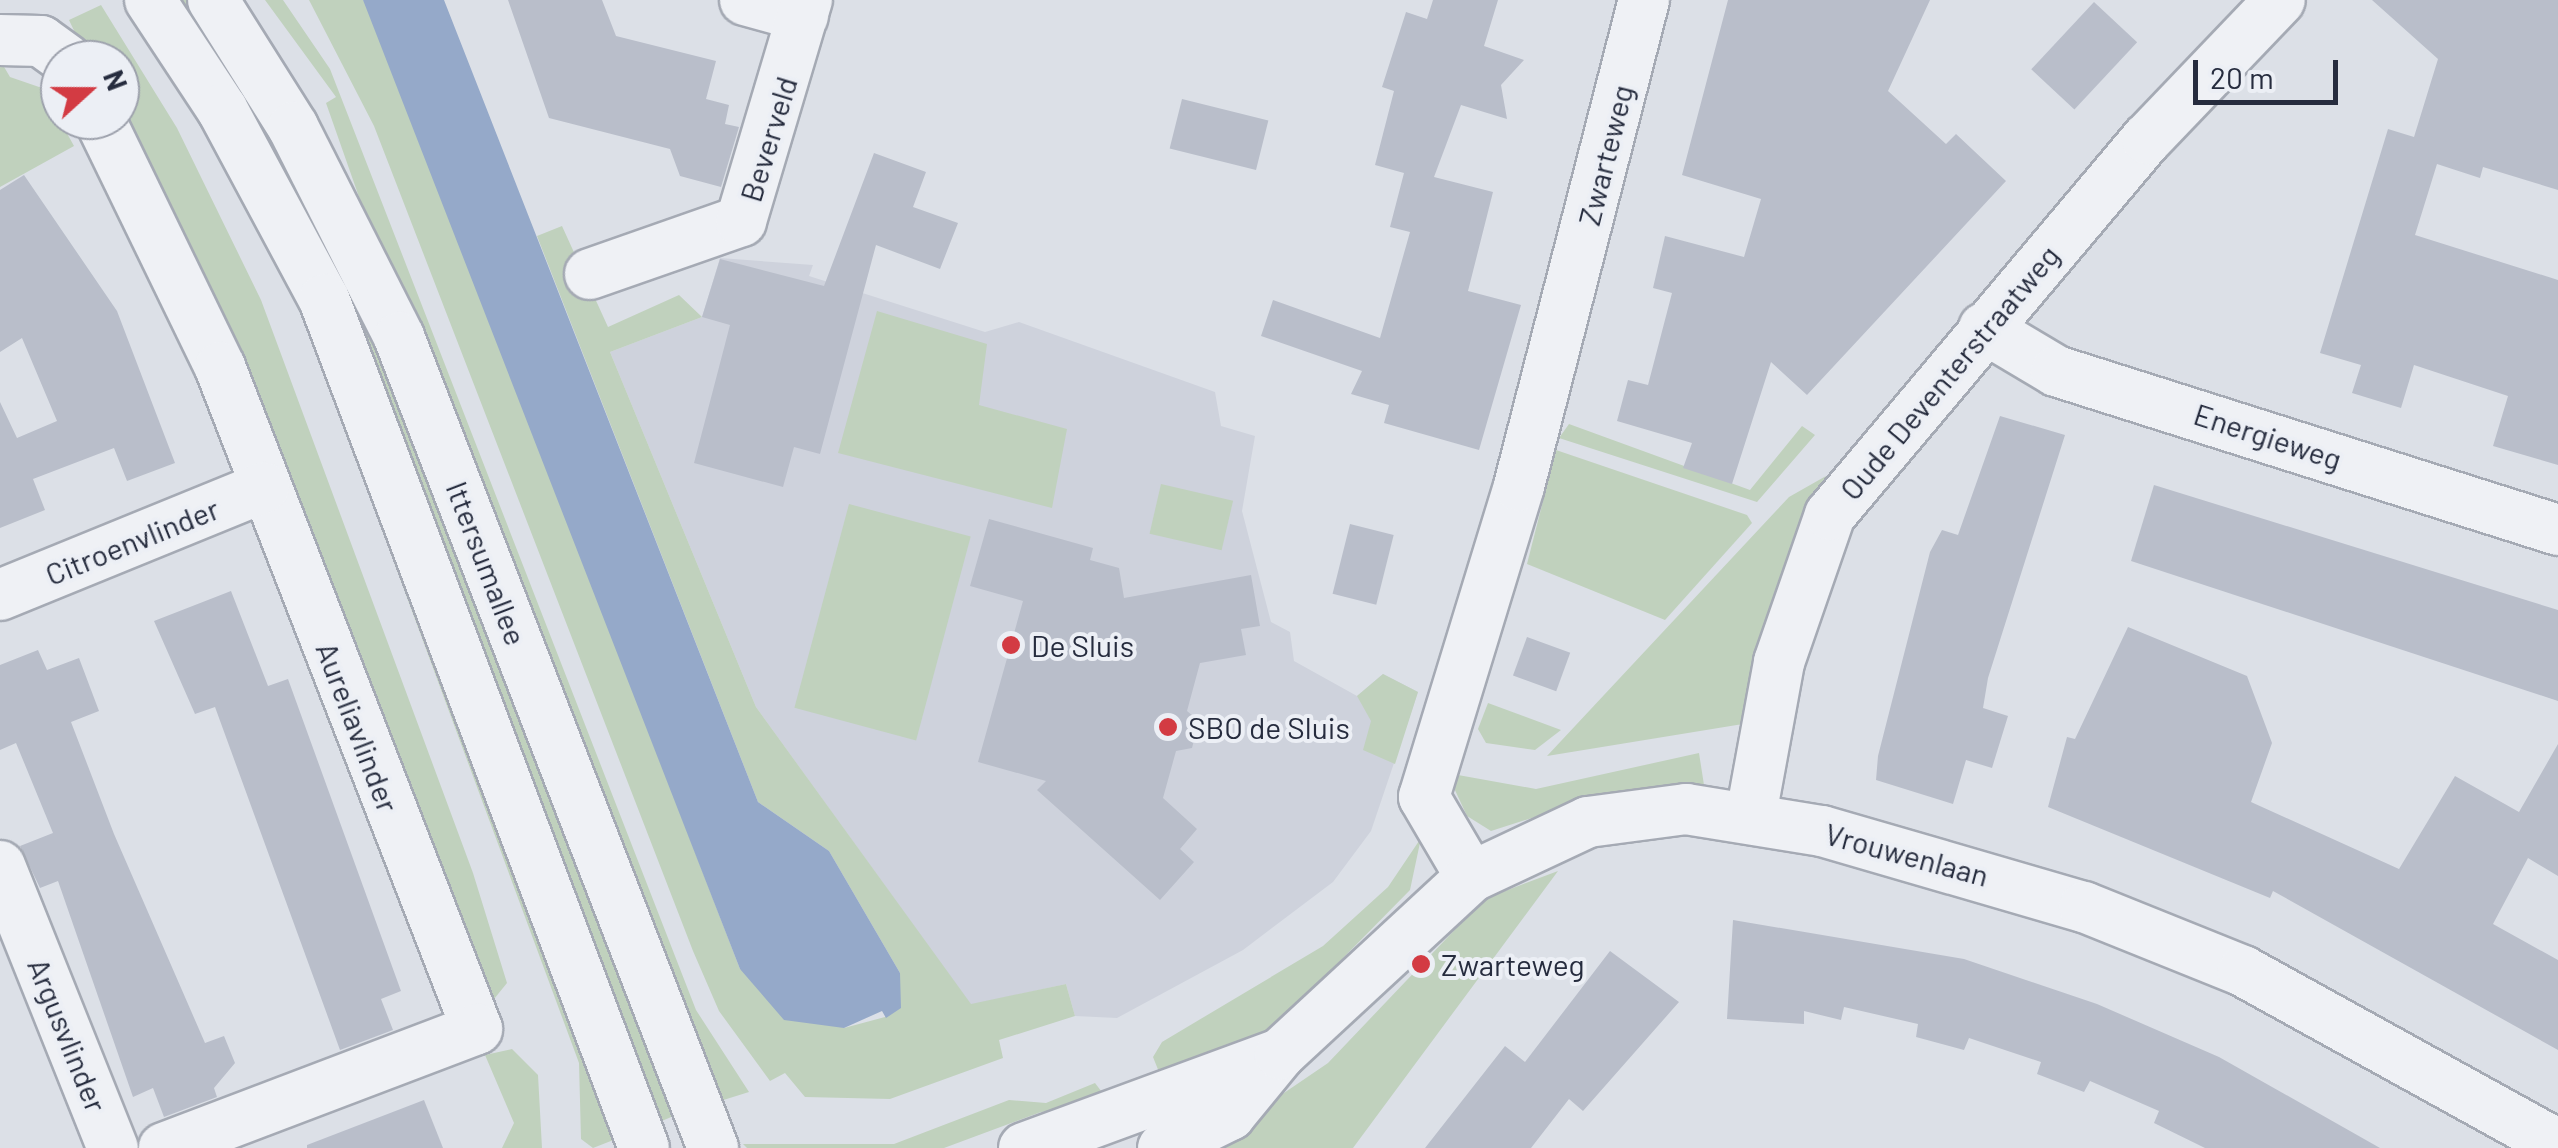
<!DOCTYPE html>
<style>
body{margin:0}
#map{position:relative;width:2558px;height:1148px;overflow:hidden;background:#dce0e7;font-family:Barlow,sans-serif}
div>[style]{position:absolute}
.built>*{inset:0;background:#ced2dc}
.green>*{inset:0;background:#c0d1bd;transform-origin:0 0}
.water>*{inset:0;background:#95a9c9}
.building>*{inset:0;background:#b9beca;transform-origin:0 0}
.roads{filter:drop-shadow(2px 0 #a5aab4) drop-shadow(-2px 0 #a5aab4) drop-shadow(0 2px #a5aab4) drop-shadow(0 -2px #a5aab4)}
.minor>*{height:50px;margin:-25px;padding:0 25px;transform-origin:25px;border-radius:25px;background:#eff1f5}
.dots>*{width:28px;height:28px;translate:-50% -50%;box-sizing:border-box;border:5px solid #eceff5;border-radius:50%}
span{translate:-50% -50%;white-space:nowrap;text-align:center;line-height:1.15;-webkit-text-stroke:8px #eceff5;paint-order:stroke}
.street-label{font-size:30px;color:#262c3e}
.poi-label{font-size:30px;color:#262c3e}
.left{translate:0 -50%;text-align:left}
.north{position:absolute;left:40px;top:40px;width:100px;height:100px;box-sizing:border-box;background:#eceff5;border:2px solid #9da1ac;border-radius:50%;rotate:69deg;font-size:28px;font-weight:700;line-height:40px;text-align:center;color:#262c3e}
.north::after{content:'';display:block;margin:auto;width:35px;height:45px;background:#d33b43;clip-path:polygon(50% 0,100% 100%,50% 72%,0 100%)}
.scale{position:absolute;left:2193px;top:60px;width:145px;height:45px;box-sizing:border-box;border:5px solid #262c3e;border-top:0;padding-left:12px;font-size:30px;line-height:35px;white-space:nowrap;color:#262c3e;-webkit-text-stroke:8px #eceff5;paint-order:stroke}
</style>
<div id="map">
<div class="built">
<div style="clip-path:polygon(720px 258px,813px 265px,809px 276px,985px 332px,1019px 322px,1215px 392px,1221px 426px,1255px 436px,1242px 511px,1271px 622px,1290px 632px,1294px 661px,1357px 696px,1383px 674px,1418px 692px,1371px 831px,1333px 882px,1243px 950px,1117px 1018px,1075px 1016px,1066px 984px,971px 1005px,756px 707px,610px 352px,702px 317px)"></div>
</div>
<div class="green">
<div style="clip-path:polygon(172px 0,186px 0,257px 112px,373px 338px,676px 1115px,657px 1123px,560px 851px)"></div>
<div style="clip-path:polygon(265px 0,283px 0,330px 69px,696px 1010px,749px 1092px,717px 1102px,365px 214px,326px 103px,336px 97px)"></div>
<div style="clip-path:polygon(309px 0,363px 0,372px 12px,740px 969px,844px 1028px,885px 1017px,897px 1001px,900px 973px,829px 851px,758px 802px,537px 236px,562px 226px,608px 327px,679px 295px,702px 317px,610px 352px,756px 707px,971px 1004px,1066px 984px,1075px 1016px,999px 1040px,1003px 1058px,890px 1099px,805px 1097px,785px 1073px,770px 1081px,719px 1011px,693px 951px,374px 126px)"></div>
<div style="clip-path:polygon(101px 5px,177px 128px,261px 300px,473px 873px,507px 983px,490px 1004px,120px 120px,120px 60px,88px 60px,69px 20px)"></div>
<div style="clip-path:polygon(0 60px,10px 77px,42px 88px,74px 146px,0 187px)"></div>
<div style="clip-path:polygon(294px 292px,322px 334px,616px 1139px,593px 1148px,581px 1139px,579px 1063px)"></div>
<div style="clip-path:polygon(877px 311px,987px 344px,979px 405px,1067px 429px,1052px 508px,838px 453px)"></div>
<div style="clip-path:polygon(1569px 424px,1750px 490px,1802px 426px,1815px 435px,1757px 502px,1559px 438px)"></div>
<div style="clip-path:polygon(1556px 450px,1747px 515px,1752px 523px,1665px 620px,1527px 564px)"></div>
<div style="clip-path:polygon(1826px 476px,1793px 550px,1749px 723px,1547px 756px,1789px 497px)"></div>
<div style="left:1161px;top:484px;width:74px;height:51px;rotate:13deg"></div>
<div style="left:849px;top:504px;width:126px;height:211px;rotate:15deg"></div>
<div style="clip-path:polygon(1383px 674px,1418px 692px,1395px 764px,1363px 750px,1371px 721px,1357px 696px)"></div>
<div style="clip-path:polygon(1488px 703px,1561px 730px,1535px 750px,1486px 743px,1478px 729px)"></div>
<div style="clip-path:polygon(1699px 753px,1704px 785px,1606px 794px,1491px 831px,1467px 816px,1454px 788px,1458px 775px,1536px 789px)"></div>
<div style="clip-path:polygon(1421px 838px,1410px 890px,1286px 1016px,1253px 1039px,1159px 1072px,1153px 1057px,1162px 1042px,1323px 946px,1388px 887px)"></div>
<div style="clip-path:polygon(1558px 871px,1353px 1148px,1203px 1148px,1328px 1063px,1484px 899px)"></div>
<div style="clip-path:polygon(512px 1049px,538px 1075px,542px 1148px,502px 1148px,514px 1123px,485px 1055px)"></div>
<div style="clip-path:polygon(1095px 1083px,1111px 1104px,1041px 1112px,944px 1148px,747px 1148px,743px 1144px,894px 1144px,1009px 1100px,1046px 1103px)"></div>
</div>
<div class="water">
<div style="clip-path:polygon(363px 0,444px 0,758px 802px,829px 851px,900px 973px,901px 1008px,886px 1018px,882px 1011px,844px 1028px,784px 1020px,740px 969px)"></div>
</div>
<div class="building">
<div style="clip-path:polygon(508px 0,602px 0,616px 36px,716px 61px,706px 99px,729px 105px,725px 124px,739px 127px,721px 187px,680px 176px,670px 149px,549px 118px)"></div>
<div style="clip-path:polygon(1433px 0,1498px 0,1484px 46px,1524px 60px,1501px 85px,1507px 119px,1461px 105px,1434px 177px,1493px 192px,1468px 291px,1521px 305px,1479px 450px,1384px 423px,1389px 405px,1351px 394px,1362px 371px,1261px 336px,1273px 300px,1380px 338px,1410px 232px,1390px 227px,1404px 173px,1375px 165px,1394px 91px,1382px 87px,1406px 12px,1427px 19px)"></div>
<div style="clip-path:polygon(1728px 0,1930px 0,1888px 91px,1946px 144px,1956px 134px,2006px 181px,1807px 395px,1771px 362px,1732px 484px,1683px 468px,1692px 443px,1617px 421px,1628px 380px,1648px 385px,1672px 293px,1653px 288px,1665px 236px,1744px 257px,1761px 199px,1682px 175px)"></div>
<div style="clip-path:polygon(2372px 0,2558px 0,2558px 190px,2483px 167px,2480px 178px,2437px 164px,2415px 235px,2558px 280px,2558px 465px,2493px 446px,2508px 396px,2414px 365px,2401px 408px,2352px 393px,2361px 365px,2320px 353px,2388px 129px,2414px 137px,2438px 59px)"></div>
<div style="left:2094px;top:2px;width:59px;height:92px;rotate:43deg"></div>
<div style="left:1182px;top:99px;width:89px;height:51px;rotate:14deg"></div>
<div style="clip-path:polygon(874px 153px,926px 172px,913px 207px,958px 223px,940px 269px,876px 245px,820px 454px,794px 447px,783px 487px,694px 463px,730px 325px,702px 317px,720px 259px,824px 286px)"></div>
<div style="clip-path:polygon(24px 175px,117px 311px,175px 463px,127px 481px,114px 448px,33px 479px,45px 510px,0 528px,0 402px,17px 438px,57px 421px,22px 338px,0 352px,0 190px)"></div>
<div style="clip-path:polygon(2000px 416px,2065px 435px,1988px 678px,1983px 708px,2008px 716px,1992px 768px,1966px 760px,1953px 804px,1876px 780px,1878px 756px,1930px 552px,1942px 530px,1958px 535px)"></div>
<div style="clip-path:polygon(2154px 485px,2558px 610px,2558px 701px,2131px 561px)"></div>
<div style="clip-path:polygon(989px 519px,1093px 548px,1090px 560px,1119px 568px,1124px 598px,1251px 575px,1260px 626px,1241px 629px,1246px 655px,1200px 663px,1187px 711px,1199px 721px,1192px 748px,1176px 751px,1163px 798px,1197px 829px,1180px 849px,1194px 862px,1160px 900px,1037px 790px,1046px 781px,978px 762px,1023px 601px,970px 586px)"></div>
<div style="left:1350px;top:524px;width:45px;height:72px;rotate:14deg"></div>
<div style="clip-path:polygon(231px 591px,268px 686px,288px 679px,401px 991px,381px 999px,393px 1030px,340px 1050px,215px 707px,195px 714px,154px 621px)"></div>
<div style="clip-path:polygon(2128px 627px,2247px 676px,2272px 743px,2251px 802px,2399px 869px,2455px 776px,2519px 812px,2558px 744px,2558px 876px,2528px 858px,2493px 924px,2558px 960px,2558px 1050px,2273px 891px,2270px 898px,2048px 807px,2067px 737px,2075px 739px)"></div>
<div style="left:1527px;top:637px;width:46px;height:41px;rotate:20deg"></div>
<div style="clip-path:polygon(38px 650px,47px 670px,79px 658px,99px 711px,71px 722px,114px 834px,205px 1043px,224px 1036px,235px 1063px,214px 1088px,217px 1097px,164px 1117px,153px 1088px,133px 1097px,58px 881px,40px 888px,20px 846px,53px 833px,16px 743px,0 750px,0 665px)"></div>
<div style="clip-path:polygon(1733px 920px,1964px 959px,2097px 1004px,2219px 1057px,2380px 1148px,2205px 1148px,2154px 1123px,2159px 1111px,2090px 1081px,2084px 1092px,2037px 1074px,2041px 1062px,1969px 1038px,1964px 1050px,1916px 1037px,1918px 1024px,1844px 1007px,1841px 1020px,1804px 1011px,1804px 1024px,1727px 1019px)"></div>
<div style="clip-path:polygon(1610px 951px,1679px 1002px,1583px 1111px,1569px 1099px,1531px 1148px,1425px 1148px,1505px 1046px,1525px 1062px)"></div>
<div style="clip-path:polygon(424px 1100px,443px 1148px,307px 1148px,307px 1145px)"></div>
</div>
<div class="roads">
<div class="minor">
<div style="left:150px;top:0;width:131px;rotate:56.6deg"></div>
<div style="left:222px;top:109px;width:216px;rotate:61.8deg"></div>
<div style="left:324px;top:299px;width:907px;rotate:69.35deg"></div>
<div style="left:213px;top:0;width:150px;rotate:57.8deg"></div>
<div style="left:293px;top:127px;width:235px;rotate:63.2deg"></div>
<div style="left:399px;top:337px;width:870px;rotate:68.83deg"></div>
<div style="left:745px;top:0;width:60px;rotate:15.4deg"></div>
<div style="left:0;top:40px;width:41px;rotate:1.4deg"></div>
<div style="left:41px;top:41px;width:32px;rotate:36deg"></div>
<div style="left:100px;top:120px;width:275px;rotate:64.1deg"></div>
<div style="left:220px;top:367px;width:710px;rotate:68.78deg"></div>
<div style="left:477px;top:1029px;width:335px;rotate:159.2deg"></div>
<div style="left:590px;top:274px;width:160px;rotate:-19.3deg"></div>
<div style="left:741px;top:221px;width:231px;rotate:-73.4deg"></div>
<div style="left:1984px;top:328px;width:84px;rotate:30.8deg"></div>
<div style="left:2056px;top:371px;width:527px;rotate:17.57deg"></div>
<div style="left:0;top:595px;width:285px;rotate:-22.2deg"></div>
<div style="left:1751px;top:815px;width:156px;rotate:-79.6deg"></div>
<div style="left:1779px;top:662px;width:156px;rotate:-70.9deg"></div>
<div style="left:1830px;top:515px;width:492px;rotate:-49.9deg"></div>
<div style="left:2147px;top:139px;width:192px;rotate:-46.3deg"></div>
<div style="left:0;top:866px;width:304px;rotate:68.2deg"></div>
<div style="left:1471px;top:877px;width:93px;rotate:-120.4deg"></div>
<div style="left:1424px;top:797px;width:325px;rotate:-73deg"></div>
<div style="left:1519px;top:486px;width:502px;rotate:-75.58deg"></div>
<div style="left:1024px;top:1148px;width:273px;rotate:-20.2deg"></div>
<div style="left:1163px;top:1148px;width:75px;rotate:-26.2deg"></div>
<div style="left:1230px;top:1115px;width:79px;rotate:-50.7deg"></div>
<div style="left:1280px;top:1054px;width:260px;rotate:-42.8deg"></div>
<div style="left:1471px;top:877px;width:129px;rotate:-25.2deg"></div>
<div style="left:1588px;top:822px;width:99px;rotate:-7.6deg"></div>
<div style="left:1686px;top:809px;width:138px;rotate:9.2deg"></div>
<div style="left:1822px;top:831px;width:273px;rotate:16.2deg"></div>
<div style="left:2084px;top:907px;width:171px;rotate:21.9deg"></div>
<div style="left:2243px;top:971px;width:360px;rotate:28.9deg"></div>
</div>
</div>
<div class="dots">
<div style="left:1011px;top:645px;background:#d33b43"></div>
<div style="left:1168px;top:727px;background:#d33b43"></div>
<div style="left:1421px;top:964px;background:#d33b43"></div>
</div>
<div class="street-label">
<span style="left:768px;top:139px;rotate:-73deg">Beverveld</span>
<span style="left:1605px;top:155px;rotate:-76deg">Zwarteweg</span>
<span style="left:1949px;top:372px;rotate:-50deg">Oude Deventerstraatweg</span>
<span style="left:2268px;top:436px;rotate:18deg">Energieweg</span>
<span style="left:132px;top:541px;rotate:-22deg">Citroenvlinder</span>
<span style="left:487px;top:563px;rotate:69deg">Ittersumallee</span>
<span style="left:358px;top:727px;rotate:69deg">Aureliavlinder</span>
<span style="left:1907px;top:854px;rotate:15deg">Vrouwenlaan</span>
<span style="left:68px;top:1035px;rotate:68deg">Argusvlinder</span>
</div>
<div class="poi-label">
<span class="left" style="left:1031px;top:645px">De Sluis</span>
<span class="left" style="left:1188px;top:727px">SBO de Sluis</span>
<span class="left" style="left:1441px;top:964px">Zwarteweg</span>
</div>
<div class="north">N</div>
<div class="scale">20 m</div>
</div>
